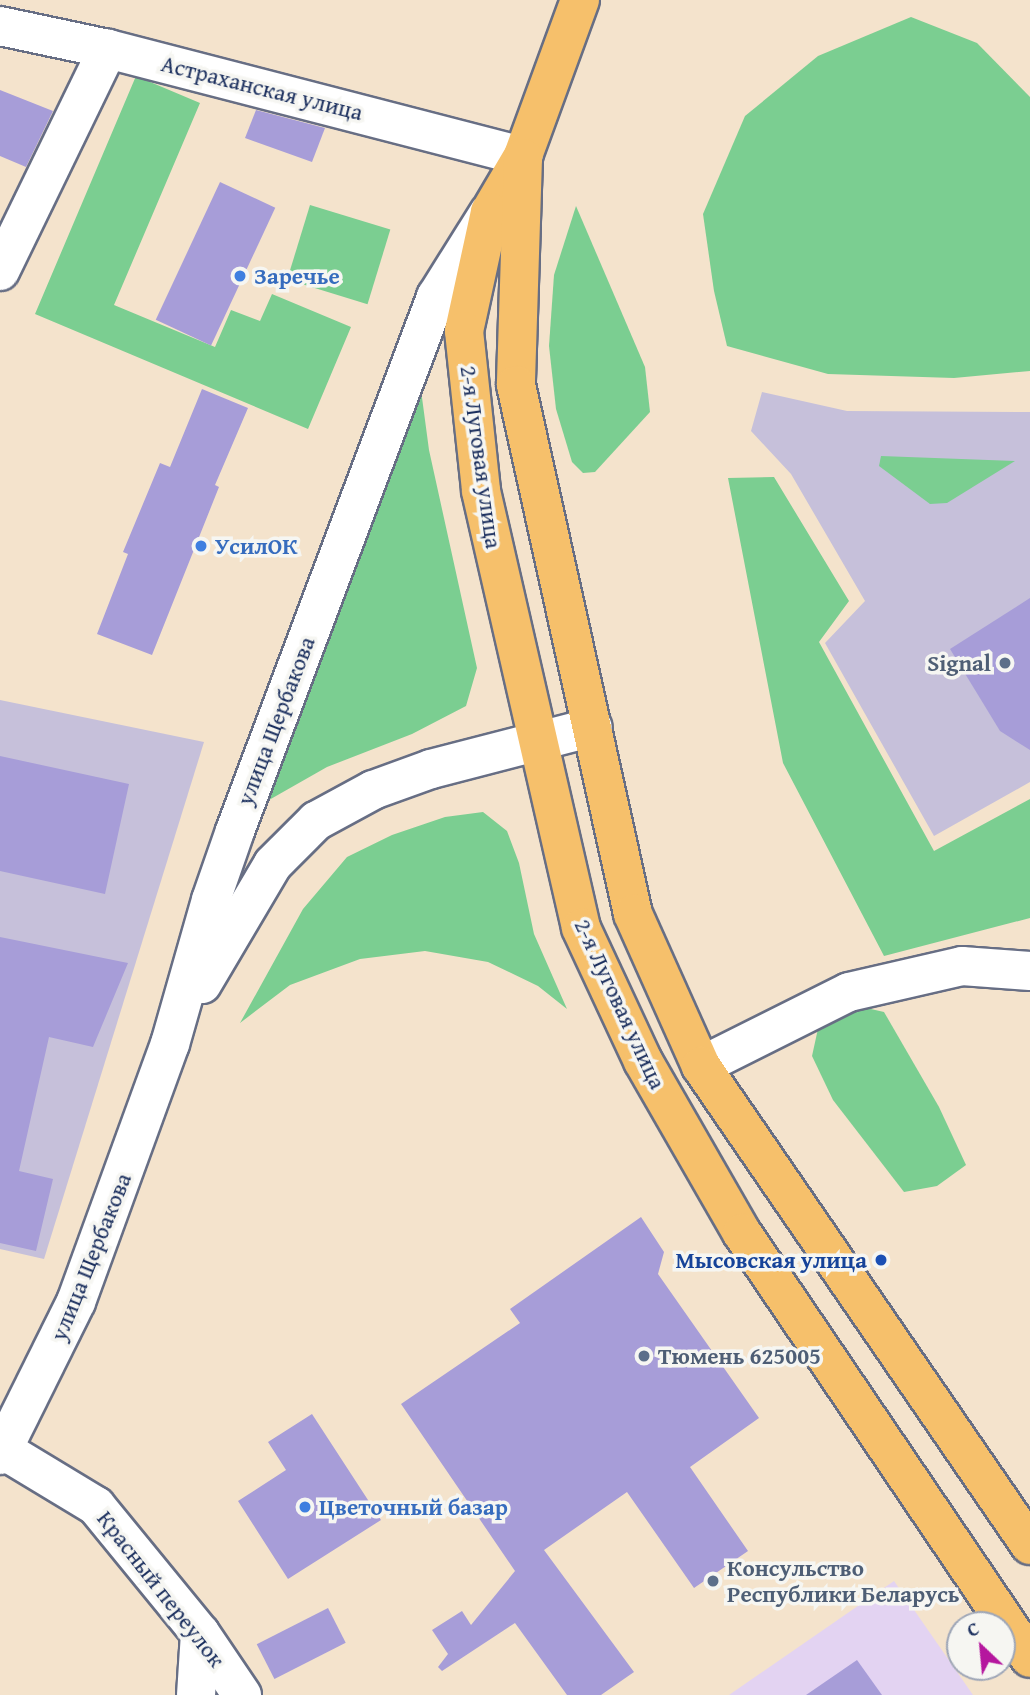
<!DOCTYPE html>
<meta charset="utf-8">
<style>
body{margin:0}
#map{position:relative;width:1030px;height:1695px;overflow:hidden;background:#f4e3cc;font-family:"Gentium Book Plus",serif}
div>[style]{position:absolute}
.built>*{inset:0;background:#e3d3f2}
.industrial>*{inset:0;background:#c6c0da}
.green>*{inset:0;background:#7bce91;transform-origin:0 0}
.building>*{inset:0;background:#a79dd8;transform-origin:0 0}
.roads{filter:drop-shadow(2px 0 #676e84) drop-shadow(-2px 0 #676e84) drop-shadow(0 2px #676e84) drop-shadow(0 -2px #676e84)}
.minor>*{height:38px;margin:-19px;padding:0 19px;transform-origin:19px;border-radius:19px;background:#fff}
.major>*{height:38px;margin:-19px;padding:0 19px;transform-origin:19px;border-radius:19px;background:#f6c06b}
.dots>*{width:19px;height:19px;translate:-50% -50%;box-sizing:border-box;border:4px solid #f6f6f2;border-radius:50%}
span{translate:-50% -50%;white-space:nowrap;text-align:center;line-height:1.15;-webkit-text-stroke:7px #f6f6f2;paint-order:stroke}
.street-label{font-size:23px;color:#1b2f5e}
.shop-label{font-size:23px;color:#366cbe;font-weight:700}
.left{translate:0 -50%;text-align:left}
.service-label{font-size:23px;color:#4e5e75;font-weight:700}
.right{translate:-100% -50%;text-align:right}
.transit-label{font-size:23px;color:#164399;font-weight:700}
.north{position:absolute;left:946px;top:1611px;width:70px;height:70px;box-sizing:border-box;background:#f6f6f2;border:2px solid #9ea6b7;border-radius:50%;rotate:334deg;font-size:19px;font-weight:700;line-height:28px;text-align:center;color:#1b2f5e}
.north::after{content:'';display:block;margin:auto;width:24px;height:32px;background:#b5179e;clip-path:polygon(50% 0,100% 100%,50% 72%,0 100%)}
</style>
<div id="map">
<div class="built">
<div style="clip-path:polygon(894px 1581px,973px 1695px,729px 1695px)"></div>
</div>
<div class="industrial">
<div style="clip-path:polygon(762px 392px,847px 411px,1030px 412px,1030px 782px,934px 836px,825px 643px,865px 601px,791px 474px,751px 431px)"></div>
<div style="clip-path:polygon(0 700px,204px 742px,44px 1259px,0 1249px)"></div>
</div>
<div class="green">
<div style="clip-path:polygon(911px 17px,977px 43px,1030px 97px,1030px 371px,954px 378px,828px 374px,727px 346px,714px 291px,703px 214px,745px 116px,818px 56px)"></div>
<div style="clip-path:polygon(136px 76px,200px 103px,114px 305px,215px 347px,231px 310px,260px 321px,272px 294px,351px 327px,308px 429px,35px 314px)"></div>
<div style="left:310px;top:205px;width:84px;height:78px;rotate:17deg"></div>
<div style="clip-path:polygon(576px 206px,645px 367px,650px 412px,595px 472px,583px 473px,572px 462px,556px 409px,549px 346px,554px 275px)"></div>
<div style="clip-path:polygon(421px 390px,429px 450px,477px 668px,466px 706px,412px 734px,327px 767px,269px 800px)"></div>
<div style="clip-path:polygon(881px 456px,1015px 461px,947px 503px,930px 504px,879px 466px)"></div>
<div style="clip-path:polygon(774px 477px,849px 601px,819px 642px,934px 851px,1030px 799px,1030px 918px,884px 956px,783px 763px,728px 478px)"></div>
<div style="clip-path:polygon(483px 812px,507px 831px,519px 863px,534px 934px,567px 1009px,538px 986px,488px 962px,425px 951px,360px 959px,290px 985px,240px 1023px,303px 909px,347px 857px,392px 835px,445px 817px)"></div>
<div style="clip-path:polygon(849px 1004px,884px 1012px,939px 1107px,966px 1165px,937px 1186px,904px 1192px,833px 1100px,812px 1056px,819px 1024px)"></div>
</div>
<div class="building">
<div style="clip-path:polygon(0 90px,53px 111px,26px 167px,0 156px)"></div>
<div style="clip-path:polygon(256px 110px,325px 128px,312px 162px,245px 138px)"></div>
<div style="left:220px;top:182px;width:61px;height:152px;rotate:25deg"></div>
<div style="clip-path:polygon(202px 389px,248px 408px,215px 485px,219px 487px,152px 655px,97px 634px,128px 554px,123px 552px,160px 463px,170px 467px)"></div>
<div style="clip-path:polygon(1030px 598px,1030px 750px,1000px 731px,950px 649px)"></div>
<div style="clip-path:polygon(0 756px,129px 784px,105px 894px,0 871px)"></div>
<div style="clip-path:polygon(0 937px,128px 963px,93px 1047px,49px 1037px,19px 1171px,53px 1179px,36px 1251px,0 1243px)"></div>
<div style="clip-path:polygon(641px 1217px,664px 1252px,658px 1274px,759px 1418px,690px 1467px,748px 1551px,694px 1588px,627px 1492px,544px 1550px,634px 1672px,601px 1695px,567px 1695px,515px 1623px,442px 1671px,438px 1667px,448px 1654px,432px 1630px,462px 1611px,471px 1625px,515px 1571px,401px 1404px,520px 1323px,510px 1309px)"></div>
<div style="clip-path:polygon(312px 1414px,381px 1520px,288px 1579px,238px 1501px,286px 1470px,268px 1442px)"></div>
<div style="left:328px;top:1608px;width:39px;height:80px;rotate:63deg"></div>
<div style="clip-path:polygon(857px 1660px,882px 1695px,806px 1695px)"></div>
</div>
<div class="roads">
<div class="minor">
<div style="left:0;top:26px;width:110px;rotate:12deg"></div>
<div style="left:108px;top:49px;width:429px;rotate:14.5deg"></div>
<div style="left:0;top:271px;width:247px;rotate:-64.1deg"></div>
<div style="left:202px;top:984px;width:139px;rotate:-59.4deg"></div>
<div style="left:273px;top:864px;width:61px;rotate:-45deg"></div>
<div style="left:316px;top:821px;width:65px;rotate:-28.5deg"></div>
<div style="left:373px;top:790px;width:62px;rotate:-19.9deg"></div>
<div style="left:431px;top:769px;width:167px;rotate:-14.5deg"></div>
<div style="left:701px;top:1066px;width:165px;rotate:-26.6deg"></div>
<div style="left:849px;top:992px;width:116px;rotate:-13deg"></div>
<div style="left:962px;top:966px;width:68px;rotate:4.2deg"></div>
<div style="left:0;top:1448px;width:112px;rotate:31.1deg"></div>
<div style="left:96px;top:1506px;width:164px;rotate:50.7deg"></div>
<div style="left:200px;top:1633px;width:75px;rotate:55.9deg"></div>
<div style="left:0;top:1455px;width:171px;rotate:-63.6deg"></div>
<div style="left:76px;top:1302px;width:275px;rotate:-70deg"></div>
<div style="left:170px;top:1044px;width:150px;rotate:-74.1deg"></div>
<div style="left:211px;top:900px;width:73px;rotate:-70.8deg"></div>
<div style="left:235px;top:831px;width:571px;rotate:-69.37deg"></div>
<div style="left:436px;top:297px;width:98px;rotate:-57.9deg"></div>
<div style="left:196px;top:1695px;width:62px;rotate:-86.3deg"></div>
</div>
<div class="major">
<div style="left:580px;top:0;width:166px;rotate:110.1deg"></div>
<div style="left:523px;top:156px;width:65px;rotate:120.5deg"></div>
<div style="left:490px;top:212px;width:122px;rotate:102.3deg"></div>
<div style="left:464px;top:331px;width:161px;rotate:83.9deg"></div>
<div style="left:481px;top:491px;width:448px;rotate:77.1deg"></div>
<div style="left:581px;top:928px;width:147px;rotate:65deg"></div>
<div style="left:643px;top:1061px;width:198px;rotate:60.1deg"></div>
<div style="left:742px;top:1233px;width:513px;rotate:55.88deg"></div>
<div style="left:523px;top:158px;width:227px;rotate:91.8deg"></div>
<div style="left:516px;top:385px;width:542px;rotate:77.53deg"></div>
<div style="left:633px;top:914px;width:167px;rotate:65.9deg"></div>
<div style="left:701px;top:1066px;width:581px;rotate:55.52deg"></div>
</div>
</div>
<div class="dots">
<div style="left:240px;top:276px;background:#3f7fe0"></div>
<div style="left:201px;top:546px;background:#3f7fe0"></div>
<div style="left:1005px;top:663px;background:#5c6f8a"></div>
<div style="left:881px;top:1260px;background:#1a4fb4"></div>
<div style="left:644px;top:1356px;background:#5c6f8a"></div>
<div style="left:305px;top:1507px;background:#3f7fe0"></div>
<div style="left:713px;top:1581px;background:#5c6f8a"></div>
</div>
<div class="street-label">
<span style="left:262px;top:88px;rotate:14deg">Астраханская улица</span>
<span style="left:481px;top:457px;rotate:82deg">2-я Луговая улица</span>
<span style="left:276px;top:721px;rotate:-69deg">улица Щербакова</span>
<span style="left:620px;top:1004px;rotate:65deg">2-я Луговая улица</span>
<span style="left:91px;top:1257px;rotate:-68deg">улица Щербакова</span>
<span style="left:161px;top:1589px;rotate:52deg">Красный переулок</span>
</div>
<div class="shop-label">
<span class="left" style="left:254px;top:276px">Заречье</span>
<span class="left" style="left:215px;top:546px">УсилОК</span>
<span class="left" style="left:319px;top:1507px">Цветочный базар</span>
</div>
<div class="service-label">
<span class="right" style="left:991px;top:663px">Signal</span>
<span class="left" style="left:658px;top:1356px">Тюмень 625005</span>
<span class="left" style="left:727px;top:1581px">Консульство<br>Республики Беларусь</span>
</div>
<div class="transit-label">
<span class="right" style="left:867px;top:1260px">Мысовская улица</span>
</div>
<div class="north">С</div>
</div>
